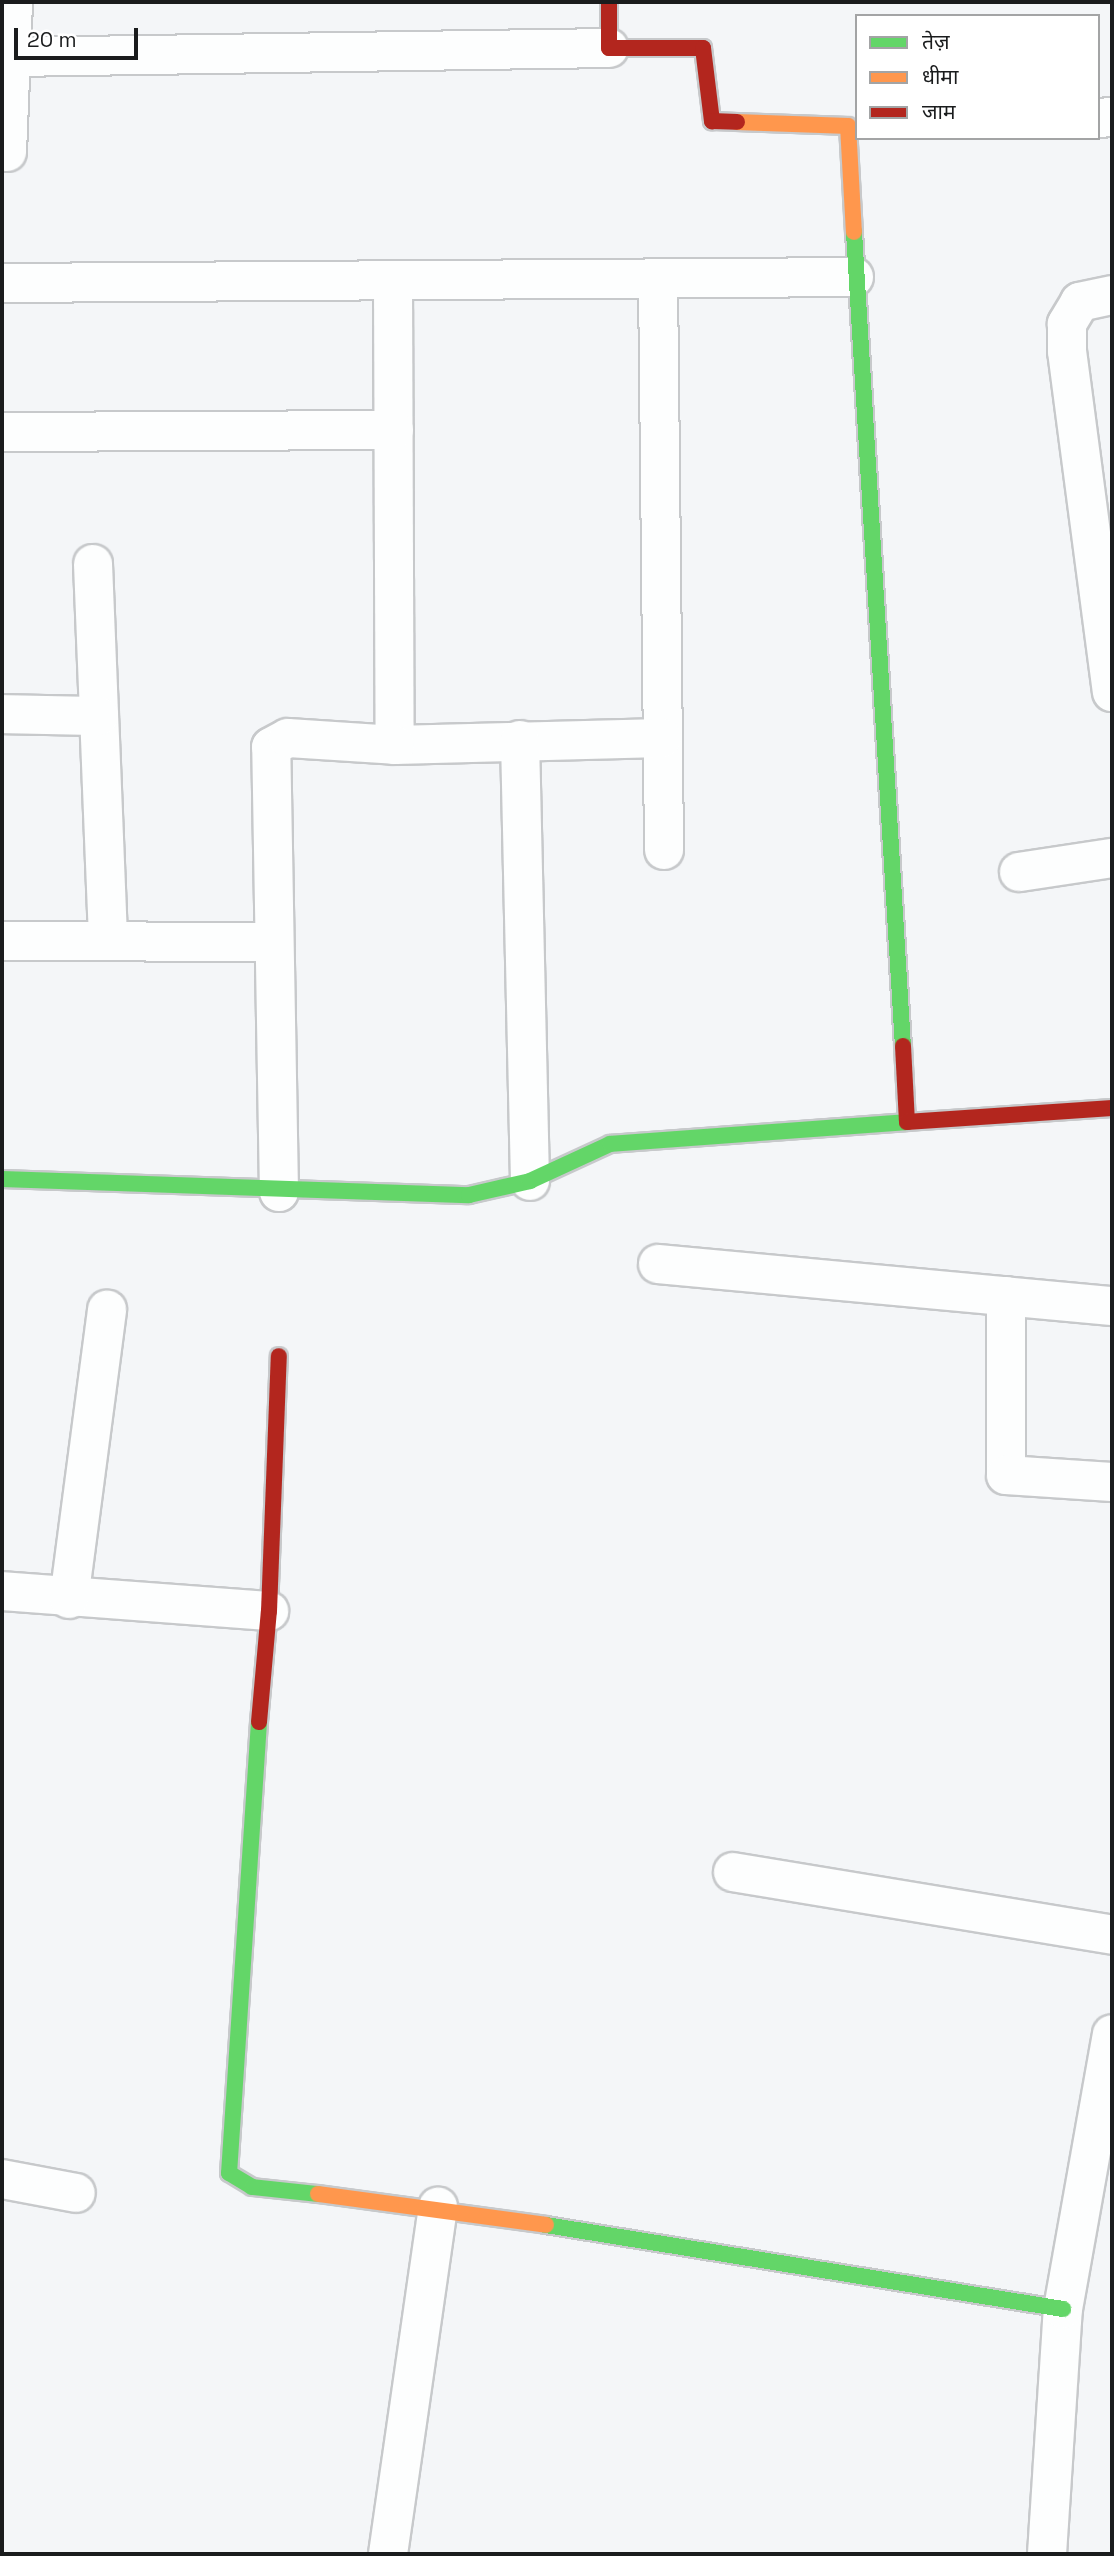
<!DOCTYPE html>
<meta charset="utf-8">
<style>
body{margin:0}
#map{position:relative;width:1114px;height:2556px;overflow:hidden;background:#f4f6f8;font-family:"Space Grotesk","Noto Sans Devanagari",sans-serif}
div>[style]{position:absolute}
.roads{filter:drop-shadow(2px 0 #c7c9cb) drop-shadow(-2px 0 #c7c9cb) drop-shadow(0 2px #c7c9cb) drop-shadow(0 -2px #c7c9cb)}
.street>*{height:38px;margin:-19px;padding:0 19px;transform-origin:19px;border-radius:19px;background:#fdfefe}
.fast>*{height:16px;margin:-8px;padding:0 8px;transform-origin:8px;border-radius:8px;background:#63d668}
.slow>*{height:16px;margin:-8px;padding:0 8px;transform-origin:8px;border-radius:8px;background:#ff974d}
.jam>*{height:16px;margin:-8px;padding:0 8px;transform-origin:8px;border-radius:8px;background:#b3261e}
span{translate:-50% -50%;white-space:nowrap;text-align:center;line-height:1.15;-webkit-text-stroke:7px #fff;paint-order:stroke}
.frame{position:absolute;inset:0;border:4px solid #1a1c1d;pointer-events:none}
.legend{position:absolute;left:855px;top:14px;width:245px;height:126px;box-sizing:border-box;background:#fff;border:2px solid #a3a4a5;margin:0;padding:9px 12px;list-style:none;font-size:21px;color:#1a1c1d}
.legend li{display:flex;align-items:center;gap:14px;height:35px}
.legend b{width:35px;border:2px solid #a3a4a5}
.scale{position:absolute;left:14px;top:28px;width:124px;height:32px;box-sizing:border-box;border:4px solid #1a1c1d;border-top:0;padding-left:9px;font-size:21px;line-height:24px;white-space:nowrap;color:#1a1c1d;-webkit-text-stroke:5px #fff;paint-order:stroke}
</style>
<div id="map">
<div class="roads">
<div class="street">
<div style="left:11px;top:57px;width:598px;rotate:-0.86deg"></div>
<div style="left:1098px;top:118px;width:14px;rotate:-4deg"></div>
<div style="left:7px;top:152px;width:150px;rotate:-87.7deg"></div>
<div style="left:658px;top:278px;width:572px;rotate:89.4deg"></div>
<div style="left:393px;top:281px;width:464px;rotate:89.8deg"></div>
<div style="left:395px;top:745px;width:267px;rotate:-1.5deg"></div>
<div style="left:2px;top:283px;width:852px;rotate:-0.4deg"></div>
<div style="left:1112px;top:295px;width:33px;rotate:168deg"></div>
<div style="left:1080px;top:302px;width:26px;rotate:121deg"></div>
<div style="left:1067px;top:324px;width:27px;rotate:90deg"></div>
<div style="left:1067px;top:351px;width:344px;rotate:82.5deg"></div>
<div style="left:2px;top:432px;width:392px;rotate:-0.3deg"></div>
<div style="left:93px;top:564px;width:377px;rotate:87.7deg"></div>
<div style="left:2px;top:714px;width:97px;rotate:1.2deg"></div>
<div style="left:520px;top:740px;width:441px;rotate:88.7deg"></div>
<div style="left:1019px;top:872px;width:94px;rotate:-8.6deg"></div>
<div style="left:2px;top:941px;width:269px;rotate:0.2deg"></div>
<div style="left:279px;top:1192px;width:445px;rotate:-91deg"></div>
<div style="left:271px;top:747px;width:19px;rotate:-28deg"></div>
<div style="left:288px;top:738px;width:107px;rotate:3.7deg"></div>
<div style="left:658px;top:1264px;width:456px;rotate:5.3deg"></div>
<div style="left:1006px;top:1296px;width:179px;rotate:90deg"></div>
<div style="left:1006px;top:1475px;width:106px;rotate:3.8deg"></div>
<div style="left:2px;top:1591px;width:268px;rotate:4.3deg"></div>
<div style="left:69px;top:1599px;width:292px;rotate:-82.5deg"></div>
<div style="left:733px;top:1872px;width:384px;rotate:9.4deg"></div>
<div style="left:2px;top:2179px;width:75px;rotate:10.7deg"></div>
<div style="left:388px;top:2554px;width:351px;rotate:-81.8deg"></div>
<div style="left:1047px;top:2554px;width:246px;rotate:-86.3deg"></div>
<div style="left:1063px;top:2309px;width:279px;rotate:-79.9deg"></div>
</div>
<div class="fast">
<div style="left:854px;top:232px;width:815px;rotate:86.56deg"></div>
<div style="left:2px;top:1179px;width:467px;rotate:2deg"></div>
<div style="left:469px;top:1195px;width:63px;rotate:-12.9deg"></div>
<div style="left:530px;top:1181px;width:88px;rotate:-24.8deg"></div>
<div style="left:610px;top:1144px;width:298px;rotate:-4.2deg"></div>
<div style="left:259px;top:1722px;width:452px;rotate:93.8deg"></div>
<div style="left:229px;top:2173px;width:27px;rotate:31deg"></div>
<div style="left:252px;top:2187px;width:66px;rotate:6.1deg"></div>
<div style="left:546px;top:2225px;width:524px;rotate:9.23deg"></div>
</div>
<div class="slow">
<div style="left:737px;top:122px;width:111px;rotate:2.1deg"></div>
<div style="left:848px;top:126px;width:106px;rotate:86.8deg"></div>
<div style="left:318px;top:2194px;width:230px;rotate:7.7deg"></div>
</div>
<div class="jam">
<div style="left:609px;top:2px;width:46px;rotate:90deg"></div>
<div style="left:609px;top:48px;width:94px"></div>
<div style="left:703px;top:48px;width:74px;rotate:83deg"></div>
<div style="left:712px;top:121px;width:25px;rotate:2deg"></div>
<div style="left:903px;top:1046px;width:76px;rotate:87deg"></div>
<div style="left:907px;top:1122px;width:205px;rotate:-3.9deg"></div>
<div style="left:259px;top:1722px;width:111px;rotate:-84.9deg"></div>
<div style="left:269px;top:1611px;width:255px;rotate:-87.8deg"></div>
</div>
</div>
<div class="frame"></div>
<ul class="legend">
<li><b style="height:9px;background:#63d668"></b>तेज़</li>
<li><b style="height:9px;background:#ff974d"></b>धीमा</li>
<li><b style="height:9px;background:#b3261e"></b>जाम</li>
</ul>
<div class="scale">20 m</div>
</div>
